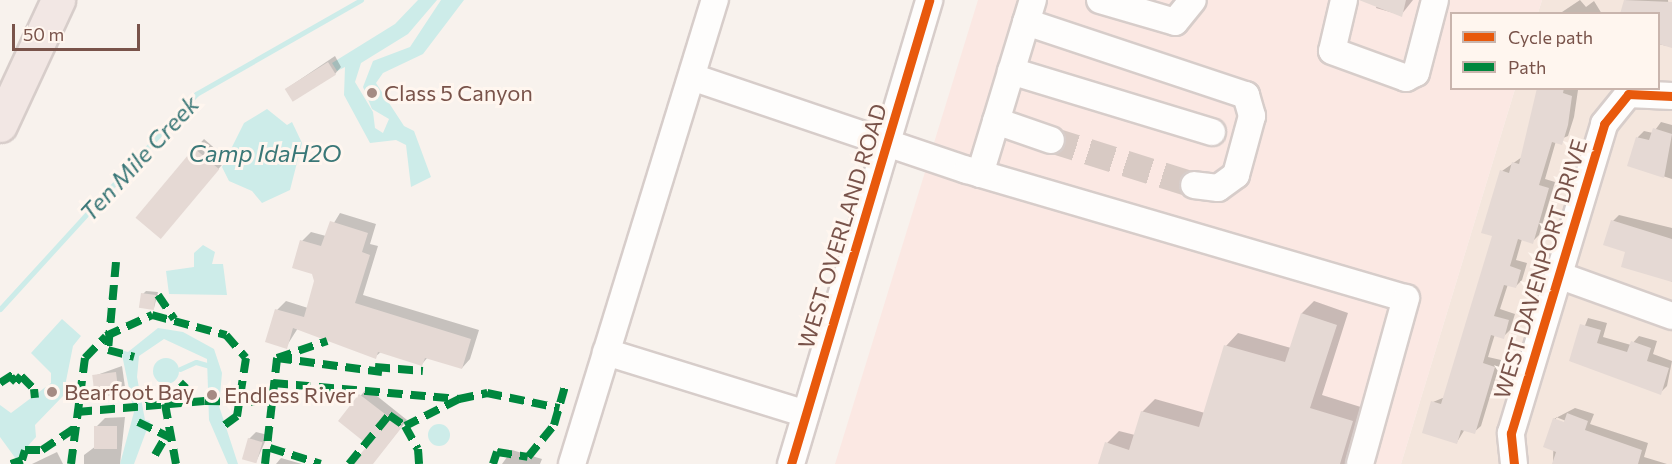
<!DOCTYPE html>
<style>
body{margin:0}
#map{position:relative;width:1672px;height:464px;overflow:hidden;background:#f8f2ed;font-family:Commissioner,sans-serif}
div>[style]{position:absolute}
.residential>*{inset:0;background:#f4e6dd}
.commercial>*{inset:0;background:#fbe8e3}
.water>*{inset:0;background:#cdece9}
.round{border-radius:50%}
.shadow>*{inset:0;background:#0003}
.stream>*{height:5px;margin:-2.5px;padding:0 2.5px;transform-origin:2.5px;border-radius:2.5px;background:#cdece9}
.building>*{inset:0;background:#e5d9d4;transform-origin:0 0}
.minor-tunnel>*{height:26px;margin-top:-13px;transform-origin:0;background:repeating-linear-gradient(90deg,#d8cac4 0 26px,transparent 0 39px)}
.roads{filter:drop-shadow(2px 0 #d7cdca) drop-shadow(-2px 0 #d7cdca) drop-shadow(0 2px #d7cdca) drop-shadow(0 -2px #d7cdca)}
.minor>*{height:26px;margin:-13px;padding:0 13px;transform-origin:13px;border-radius:13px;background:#fefdfc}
.highway>*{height:33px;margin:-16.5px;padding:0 16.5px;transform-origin:16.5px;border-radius:16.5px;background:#f2e7e4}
.quiet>*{height:8px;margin-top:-4px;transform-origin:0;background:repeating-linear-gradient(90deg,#00873e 0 15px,transparent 0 23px)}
.cycleway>*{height:9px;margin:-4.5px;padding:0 4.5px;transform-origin:4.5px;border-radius:4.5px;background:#e8590c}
.dots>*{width:16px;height:16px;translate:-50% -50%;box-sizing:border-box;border:3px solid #fff6ef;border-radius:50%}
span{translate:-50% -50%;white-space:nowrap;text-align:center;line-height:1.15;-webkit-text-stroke:6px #fff6ef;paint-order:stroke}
.poi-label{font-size:22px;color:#79534a}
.left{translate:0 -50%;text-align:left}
.street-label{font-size:22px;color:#79534a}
.water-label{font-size:24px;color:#3a7777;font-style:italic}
.legend{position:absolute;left:1450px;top:12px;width:210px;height:78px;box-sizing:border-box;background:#fff6ef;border:2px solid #c9b5ad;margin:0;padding:8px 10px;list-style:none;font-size:18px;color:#79534a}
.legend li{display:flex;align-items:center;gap:12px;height:30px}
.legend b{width:30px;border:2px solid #c9b5ad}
.scale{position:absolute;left:12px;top:24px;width:128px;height:27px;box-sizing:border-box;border:3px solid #79534a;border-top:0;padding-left:8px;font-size:18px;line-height:21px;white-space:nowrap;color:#79534a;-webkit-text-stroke:4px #fff6ef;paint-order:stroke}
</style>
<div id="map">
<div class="residential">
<div style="clip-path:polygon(1542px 0,1672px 0,1672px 464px,1401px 464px,1515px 89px,1658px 88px,1658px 14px,1538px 13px)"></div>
</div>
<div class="commercial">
<div style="clip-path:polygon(978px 0,1542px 0,1538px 13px,1452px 14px,1452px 88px,1515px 89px,1401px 464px,835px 464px)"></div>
</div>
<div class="water">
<div style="clip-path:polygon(418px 0,437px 0,408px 34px,361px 63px,355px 82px,373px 112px,375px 128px,383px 133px,389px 119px,372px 109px,363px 87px,373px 61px,410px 47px,441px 0,464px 0,423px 54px,383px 73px,376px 83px,404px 126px,414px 131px,431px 177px,411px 187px,406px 145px,396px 140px,370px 143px,344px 95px,345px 67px,337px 71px,332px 63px,395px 24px)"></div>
<div style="clip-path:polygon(267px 109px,287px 125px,292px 122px,302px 143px,290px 190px,262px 203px,252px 191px,229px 181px,222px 167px,244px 123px)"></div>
<div style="clip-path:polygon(203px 245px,215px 252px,212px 264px,223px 264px,227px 295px,169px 294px,166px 271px,194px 267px,194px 253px)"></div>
<div style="clip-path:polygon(62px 319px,81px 336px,73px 346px,63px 396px,35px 425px,36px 437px,16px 459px,0 437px,0 405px,11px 413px,51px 383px,51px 373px,31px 353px)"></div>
<div style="clip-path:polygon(158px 328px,183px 332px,214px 349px,222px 373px,219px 406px,238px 464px,228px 464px,209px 420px,207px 359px,164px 339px,139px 356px,137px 377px,145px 420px,150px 421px,134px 464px,120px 464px,134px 412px,121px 350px,128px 352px)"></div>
<div class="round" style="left:153px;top:358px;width:26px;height:26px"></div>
<div class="round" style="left:428px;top:424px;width:22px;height:22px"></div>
</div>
<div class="shadow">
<div style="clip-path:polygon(1379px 0,1413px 0,1401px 15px,1376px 8px)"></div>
<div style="clip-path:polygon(1580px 0,1586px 7px,1594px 1px,1602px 14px,1559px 14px)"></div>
<div style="clip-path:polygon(1626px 0,1668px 0,1672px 47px,1658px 44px,1658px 14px,1638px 14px,1642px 1px,1622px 14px)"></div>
<div style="clip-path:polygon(335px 56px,341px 67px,335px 74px,286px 89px)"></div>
<div style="clip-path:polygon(1540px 88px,1578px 90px,1574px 117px,1568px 136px,1556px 141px,1545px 179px,1555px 182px,1539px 235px,1532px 242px,1522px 239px,1516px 260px,1527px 263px,1522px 280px,1515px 287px,1508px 284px,1500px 309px,1515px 314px,1510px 330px,1503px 337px,1495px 334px,1488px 357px,1501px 360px,1481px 426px,1474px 432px,1465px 429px,1457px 442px,1433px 402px,1445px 397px,1494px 235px,1502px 171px,1522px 157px)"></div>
<div style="clip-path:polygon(1661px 122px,1672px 125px,1672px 179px,1629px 165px,1638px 137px,1644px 131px,1653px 133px)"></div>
<div style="clip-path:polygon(204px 139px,227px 159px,160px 237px,195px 149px)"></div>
<div style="clip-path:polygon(340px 213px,376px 224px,370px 244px,378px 246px,363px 295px,479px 330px,470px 359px,462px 368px,428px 357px,422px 364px,382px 351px,375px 357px,298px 328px,286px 347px,277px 310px,286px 301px,308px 308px,316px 281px,302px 241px,311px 232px,326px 236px)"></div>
<div style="clip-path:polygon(1619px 215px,1672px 228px,1672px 282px,1627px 251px,1613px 221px)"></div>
<div style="clip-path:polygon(146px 291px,158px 292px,154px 308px,143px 294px)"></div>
<div style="clip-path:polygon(1314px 301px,1348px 313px,1322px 395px,1364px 408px,1347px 464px,1100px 464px,1107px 443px,1119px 431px,1135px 435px,1142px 412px,1155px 399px,1205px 413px,1226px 346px,1238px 333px,1291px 348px,1302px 313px)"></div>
<div style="clip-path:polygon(1588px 318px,1607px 323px,1603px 337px,1631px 345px,1639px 336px,1657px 341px,1653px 354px,1672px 361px,1667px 386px,1660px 393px,1571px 361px)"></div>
<div style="clip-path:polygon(122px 366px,125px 387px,118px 394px,94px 376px)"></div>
<div style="clip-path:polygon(367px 388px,407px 420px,372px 464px,364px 464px,370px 444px,340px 421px)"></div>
<div style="clip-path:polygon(evenodd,1575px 408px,1594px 414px,1590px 424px,1648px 443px,1644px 457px,1667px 464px,1553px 464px,1554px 419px,1575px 408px,1556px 417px,1571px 423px,1570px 426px,1556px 420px,1556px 417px)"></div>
<div style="clip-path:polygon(125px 417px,120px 464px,84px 464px,84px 455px,96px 446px,96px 427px,105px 418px)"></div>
<div style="clip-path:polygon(256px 432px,268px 435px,256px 462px,249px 439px)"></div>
<div style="clip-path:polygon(512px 450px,542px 459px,540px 464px,502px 464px)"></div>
<div style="clip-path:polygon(57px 452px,63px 464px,32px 464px)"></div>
<div style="clip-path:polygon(281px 458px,302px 464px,276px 464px)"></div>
</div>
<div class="stream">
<div style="left:0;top:309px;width:291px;rotate:-47.6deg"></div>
<div style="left:196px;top:94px;width:190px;rotate:-29.7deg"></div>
<div style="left:180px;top:369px;width:17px;rotate:-24deg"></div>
<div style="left:196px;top:362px;width:19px;rotate:16deg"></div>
</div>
<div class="building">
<div style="clip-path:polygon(1359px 0,1406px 0,1402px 17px)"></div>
<div style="clip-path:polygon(1624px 0,1672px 2px,1672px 48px,1659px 44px,1659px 14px,1620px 14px)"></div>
<div style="left:328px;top:62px;width:15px;height:51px;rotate:58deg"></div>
<div style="clip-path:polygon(1537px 88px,1564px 88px,1563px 93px,1572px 96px,1568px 125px,1562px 145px,1552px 142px,1539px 185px,1549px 188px,1533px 244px,1518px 239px,1510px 266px,1521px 270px,1516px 288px,1504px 285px,1494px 316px,1509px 320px,1504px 339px,1491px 335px,1483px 363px,1495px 367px,1475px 434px,1461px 430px,1457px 444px,1422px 433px,1431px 401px,1441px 404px,1492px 236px,1481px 233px,1500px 170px,1509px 173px,1512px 162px,1519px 164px)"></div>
<div style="clip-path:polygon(1653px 128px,1672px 134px,1664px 178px,1627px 166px,1636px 137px,1649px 140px)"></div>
<div style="left:194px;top:148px;width:33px;height:91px;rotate:40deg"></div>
<div style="clip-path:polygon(1611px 220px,1672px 239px,1672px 282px,1621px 267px,1625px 252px,1603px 245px)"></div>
<div style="clip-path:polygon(330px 221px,368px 233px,362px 252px,370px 255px,355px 303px,471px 339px,462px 369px,425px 358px,422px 366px,378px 352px,376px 359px,293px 328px,287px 349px,265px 342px,275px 309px,304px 317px,314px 281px,312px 274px,292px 268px,300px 240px,321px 246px)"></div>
<div style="left:141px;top:293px;width:15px;height:15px;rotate:8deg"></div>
<div style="clip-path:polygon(1301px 313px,1337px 325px,1310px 408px,1353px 421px,1340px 464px,1098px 464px,1105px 442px,1129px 450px,1141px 411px,1199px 427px,1224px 345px,1285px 362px)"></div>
<div style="clip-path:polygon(1580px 324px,1601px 330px,1597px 343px,1627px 352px,1631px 341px,1651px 348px,1647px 361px,1669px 368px,1661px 395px,1569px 361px)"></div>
<div style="left:116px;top:372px;width:23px;height:24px;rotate:83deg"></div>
<div style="clip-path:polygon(359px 394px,402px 427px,373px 464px,352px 464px,368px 445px,338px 421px)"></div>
<div style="clip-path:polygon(1567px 413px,1588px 421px,1585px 430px,1642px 450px,1638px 464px,1552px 464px,1556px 452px,1543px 447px,1553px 418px,1564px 422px)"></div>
<div style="left:117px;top:426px;width:23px;height:23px;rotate:90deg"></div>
<div style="left:248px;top:438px;width:15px;height:22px;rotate:16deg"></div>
</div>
<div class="minor-tunnel">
<div style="left:1051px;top:140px;width:150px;rotate:17.5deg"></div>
</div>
<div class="roads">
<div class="minor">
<div style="left:1100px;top:0;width:78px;rotate:16.3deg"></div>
<div style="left:1175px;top:22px;width:28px;rotate:-51deg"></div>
<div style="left:1344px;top:0;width:52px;rotate:103.2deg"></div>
<div style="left:1332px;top:51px;width:79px;rotate:20deg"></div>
<div style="left:1406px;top:78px;width:11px;rotate:-27deg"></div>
<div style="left:1416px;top:73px;width:75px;rotate:-75.4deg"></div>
<div style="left:1026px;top:22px;width:232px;rotate:18.4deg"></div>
<div style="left:1246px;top:95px;width:22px;rotate:74deg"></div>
<div style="left:1252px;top:116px;width:61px;rotate:105.2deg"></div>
<div style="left:1236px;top:175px;width:22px;rotate:144deg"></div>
<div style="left:1218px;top:188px;width:24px;rotate:-173deg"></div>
<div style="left:1011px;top:71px;width:210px;rotate:16.9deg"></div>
<div style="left:692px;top:77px;width:290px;rotate:18.7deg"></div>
<div style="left:967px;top:170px;width:457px;rotate:16.3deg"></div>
<div style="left:1406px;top:298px;width:172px;rotate:105.5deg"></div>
<div style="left:996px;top:121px;width:58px;rotate:19.1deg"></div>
<div style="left:980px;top:174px;width:182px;rotate:-73.1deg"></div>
<div style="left:1558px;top:275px;width:121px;rotate:19.8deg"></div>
<div style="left:606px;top:352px;width:209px;rotate:17.2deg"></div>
<div style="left:572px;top:464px;width:486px;rotate:-72.9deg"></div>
<div style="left:791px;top:464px;width:484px;rotate:-73.4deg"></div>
<div style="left:1514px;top:464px;width:31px;rotate:-96deg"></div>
<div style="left:1511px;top:433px;width:323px;rotate:-73.2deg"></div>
<div style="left:1604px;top:124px;width:38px;rotate:-51deg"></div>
<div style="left:1628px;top:94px;width:44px;rotate:2.6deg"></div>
</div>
<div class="highway">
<div style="left:0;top:125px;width:138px;rotate:-65.1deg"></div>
</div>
</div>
<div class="quiet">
<div style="left:116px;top:262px;width:88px;rotate:95.2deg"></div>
<div style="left:108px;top:350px;width:27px;rotate:15deg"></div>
<div style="left:158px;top:295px;width:29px;rotate:56deg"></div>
<div style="left:277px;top:358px;width:106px;rotate:7.6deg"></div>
<div style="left:375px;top:367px;width:48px;rotate:4.8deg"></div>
<div style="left:11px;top:377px;width:7px;rotate:45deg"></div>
<div style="left:16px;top:382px;width:8px;rotate:-50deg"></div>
<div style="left:21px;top:376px;width:18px;rotate:45deg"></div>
<div style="left:34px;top:389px;width:9px;rotate:84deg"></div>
<div style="left:0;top:383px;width:17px;rotate:-33deg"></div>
<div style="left:273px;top:383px;width:187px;rotate:4.9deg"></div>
<div style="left:459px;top:399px;width:60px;rotate:153.4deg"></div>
<div style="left:405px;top:426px;width:26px;rotate:61deg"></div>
<div style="left:418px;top:449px;width:15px;rotate:86deg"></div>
<div style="left:459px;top:399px;width:29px;rotate:-12deg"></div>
<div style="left:487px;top:393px;width:74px;rotate:11.8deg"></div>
<div style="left:77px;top:412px;width:128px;rotate:-4.9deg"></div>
<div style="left:205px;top:401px;width:69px;rotate:0.8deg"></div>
<div style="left:138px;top:422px;width:41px;rotate:25.9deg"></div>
<div style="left:270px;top:448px;width:53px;rotate:17.4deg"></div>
<div style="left:155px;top:455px;width:20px;rotate:-60deg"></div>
<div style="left:11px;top:464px;width:12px;rotate:-20deg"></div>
<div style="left:22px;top:460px;width:10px;rotate:-73deg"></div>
<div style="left:25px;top:450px;width:17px"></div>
<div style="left:42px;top:450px;width:43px;rotate:-33.7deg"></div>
<div style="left:71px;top:464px;width:107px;rotate:-82.5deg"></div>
<div style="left:85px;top:358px;width:30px;rotate:-46deg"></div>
<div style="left:106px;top:336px;width:51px;rotate:-24.5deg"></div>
<div style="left:152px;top:315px;width:77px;rotate:15.1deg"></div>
<div style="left:226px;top:335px;width:30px;rotate:49deg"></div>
<div style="left:246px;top:358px;width:59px;rotate:98.8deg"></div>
<div style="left:237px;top:416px;width:22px;rotate:144deg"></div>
<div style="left:176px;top:464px;width:61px;rotate:-100.4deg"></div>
<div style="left:165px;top:404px;width:30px;rotate:-46deg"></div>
<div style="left:265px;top:464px;width:107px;rotate:-83.5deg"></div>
<div style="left:277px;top:358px;width:53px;rotate:-18.8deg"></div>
<div style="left:349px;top:464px;width:63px;rotate:-50.8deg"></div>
<div style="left:389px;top:415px;width:19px;rotate:35deg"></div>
<div style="left:493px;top:464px;width:13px;rotate:-72deg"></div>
<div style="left:497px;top:452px;width:31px;rotate:9deg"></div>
<div style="left:528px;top:457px;width:41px;rotate:-50.9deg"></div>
<div style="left:554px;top:425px;width:41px;rotate:-74.2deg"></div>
</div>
<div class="cycleway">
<div style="left:791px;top:464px;width:484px;rotate:-73.4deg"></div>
<div style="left:1514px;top:464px;width:31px;rotate:-96deg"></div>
<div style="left:1511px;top:433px;width:323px;rotate:-73.2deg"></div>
<div style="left:1604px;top:124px;width:38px;rotate:-51deg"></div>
<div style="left:1628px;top:94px;width:44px;rotate:2.6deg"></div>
</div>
<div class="dots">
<div style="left:372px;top:93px;background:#a58b83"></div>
<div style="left:52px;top:392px;background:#a58b83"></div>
<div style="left:212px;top:395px;background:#a58b83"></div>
</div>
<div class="poi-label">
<span class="left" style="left:384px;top:93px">Class 5 Canyon</span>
<span class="left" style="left:64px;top:392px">Bearfoot Bay</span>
<span class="left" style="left:224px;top:395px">Endless River</span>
</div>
<div class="street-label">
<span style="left:842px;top:226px;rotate:-73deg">WEST OVERLAND ROAD</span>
<span style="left:1540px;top:269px;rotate:-73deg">WEST DAVENPORT DRIVE</span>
</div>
<div class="water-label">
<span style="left:265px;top:153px">Camp IdaH2O</span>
<span style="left:139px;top:158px;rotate:-47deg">Ten Mile Creek</span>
</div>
<ul class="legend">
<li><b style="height:8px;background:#e8590c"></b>Cycle path</li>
<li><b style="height:8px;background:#00873e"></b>Path</li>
</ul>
<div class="scale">50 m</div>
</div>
